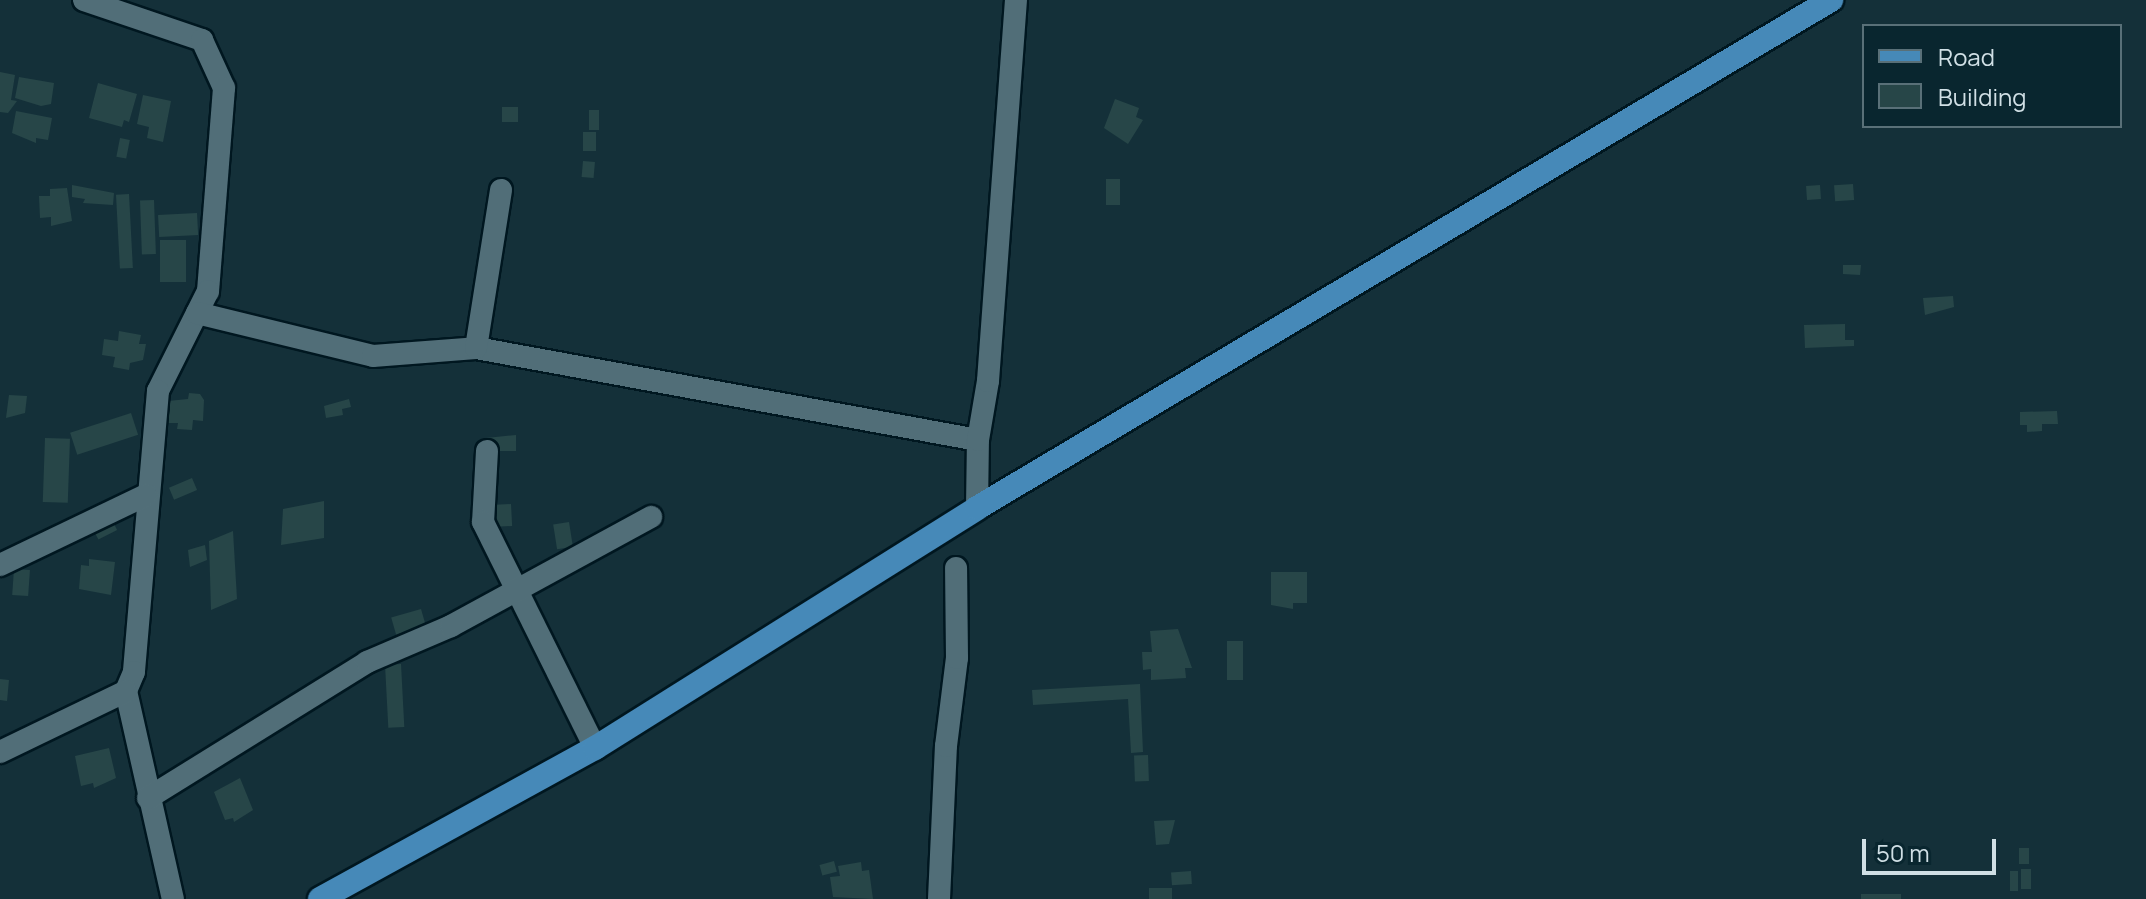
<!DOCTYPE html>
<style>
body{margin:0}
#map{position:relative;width:2146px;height:899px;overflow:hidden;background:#143039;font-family:Manrope,sans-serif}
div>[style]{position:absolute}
.building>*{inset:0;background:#274648;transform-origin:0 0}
.roads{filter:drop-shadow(2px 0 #001720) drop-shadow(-2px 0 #001720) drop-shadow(0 2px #001720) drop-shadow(0 -2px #001720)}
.minor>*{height:22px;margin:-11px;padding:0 11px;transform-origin:11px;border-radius:11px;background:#516e78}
.major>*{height:24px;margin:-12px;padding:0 12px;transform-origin:12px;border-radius:12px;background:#4689b8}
span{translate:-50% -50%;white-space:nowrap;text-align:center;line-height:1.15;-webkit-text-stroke:8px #09262f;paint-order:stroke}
.legend{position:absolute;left:1862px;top:24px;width:260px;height:104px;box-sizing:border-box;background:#09262f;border:2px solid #597078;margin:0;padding:10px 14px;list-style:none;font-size:24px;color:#d0dfe5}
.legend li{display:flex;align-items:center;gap:16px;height:40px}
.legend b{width:40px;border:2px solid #597078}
.scale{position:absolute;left:1862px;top:839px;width:134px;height:36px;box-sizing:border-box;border:4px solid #d0dfe5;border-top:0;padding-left:10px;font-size:24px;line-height:28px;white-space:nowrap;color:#d0dfe5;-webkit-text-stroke:6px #09262f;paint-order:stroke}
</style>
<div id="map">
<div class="building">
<div style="clip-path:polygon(0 72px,15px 75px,11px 100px,17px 101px,8px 113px,0 112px)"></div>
<div style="clip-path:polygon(19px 77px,54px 83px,51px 104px,41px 106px,15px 98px)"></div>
<div style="clip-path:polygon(98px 83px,137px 94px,129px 122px,124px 120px,122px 127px,89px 118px)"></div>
<div style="clip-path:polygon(143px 95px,171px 101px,163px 142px,147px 138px,149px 127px,137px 124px)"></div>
<div style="clip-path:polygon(1115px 99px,1139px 108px,1136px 117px,1143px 120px,1128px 144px,1104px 128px)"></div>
<div style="left:518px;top:107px;width:15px;height:16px;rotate:90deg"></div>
<div style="left:589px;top:110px;width:10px;height:20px"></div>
<div style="clip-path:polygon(16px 111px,52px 118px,48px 140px,36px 138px,36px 143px,12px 133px)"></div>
<div style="left:583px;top:132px;width:13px;height:19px"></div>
<div style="left:120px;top:138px;width:10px;height:19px;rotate:11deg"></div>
<div style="left:583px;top:161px;width:12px;height:16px;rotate:5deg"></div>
<div style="left:1106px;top:179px;width:14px;height:26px"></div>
<div style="left:1853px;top:184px;width:16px;height:19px;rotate:86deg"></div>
<div style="clip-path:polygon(72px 185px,114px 193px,113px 205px,83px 203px,85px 199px,72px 197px)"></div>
<div style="left:1820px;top:185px;width:14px;height:14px;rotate:86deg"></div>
<div style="clip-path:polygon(67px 188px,72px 221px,51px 226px,51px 217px,40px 218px,39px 196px,50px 196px,50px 189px)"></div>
<div style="left:129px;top:194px;width:74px;height:13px;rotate:87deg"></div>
<div style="left:154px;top:200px;width:54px;height:14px;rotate:88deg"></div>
<div style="left:197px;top:213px;width:22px;height:39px;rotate:87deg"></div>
<div style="left:186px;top:240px;width:42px;height:26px;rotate:90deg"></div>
<div style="clip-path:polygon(1843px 265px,1861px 265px,1860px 275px,1843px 274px)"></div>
<div style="clip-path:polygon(1953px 296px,1954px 307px,1925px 315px,1923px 298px)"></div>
<div style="clip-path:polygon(1845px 324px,1845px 340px,1854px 340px,1854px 346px,1805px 348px,1804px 325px)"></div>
<div style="clip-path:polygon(119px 331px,141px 335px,139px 344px,146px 344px,143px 360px,130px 363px,129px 370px,113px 367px,115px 357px,102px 355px,104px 339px,118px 341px)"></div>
<div style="clip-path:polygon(189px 393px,200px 394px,204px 400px,203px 421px,193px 420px,192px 430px,177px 429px,178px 423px,166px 423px,168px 401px,188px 399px)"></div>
<div style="clip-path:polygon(9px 395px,27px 396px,25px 413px,6px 418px)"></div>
<div style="clip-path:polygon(349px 399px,351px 407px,342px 409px,343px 415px,326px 418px,324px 406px)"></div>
<div style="clip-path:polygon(2057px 411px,2058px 424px,2042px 424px,2042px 431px,2027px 432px,2027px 425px,2020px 425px,2020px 412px)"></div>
<div style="left:131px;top:413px;width:23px;height:64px;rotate:72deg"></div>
<div style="clip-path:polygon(516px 435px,516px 451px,487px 451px,486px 438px)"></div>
<div style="left:45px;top:438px;width:25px;height:64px;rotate:2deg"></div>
<div style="left:192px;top:478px;width:13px;height:25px;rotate:67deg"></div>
<div style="clip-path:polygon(324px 501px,324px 538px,281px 545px,283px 509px)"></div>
<div style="left:511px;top:504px;width:22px;height:16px;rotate:87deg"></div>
<div style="left:113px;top:522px;width:9px;height:21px;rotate:63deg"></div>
<div style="left:569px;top:522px;width:25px;height:16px;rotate:81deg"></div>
<div style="clip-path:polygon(233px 531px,237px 599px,211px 610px,209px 541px)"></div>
<div style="clip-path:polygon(205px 545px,207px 560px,190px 567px,188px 550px)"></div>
<div style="clip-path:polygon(89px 559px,115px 562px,111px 595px,79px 589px,81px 565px,89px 566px)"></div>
<div style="left:14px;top:569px;width:16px;height:26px;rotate:4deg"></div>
<div style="clip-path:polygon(1271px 572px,1307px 572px,1307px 603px,1293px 603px,1293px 609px,1271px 605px)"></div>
<div style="left:421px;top:609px;width:18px;height:31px;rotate:74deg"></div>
<div style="clip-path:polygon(1178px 629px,1192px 668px,1185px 668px,1186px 678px,1151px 680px,1151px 669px,1143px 670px,1142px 652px,1152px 652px,1150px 631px)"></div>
<div style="left:1227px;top:641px;width:16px;height:39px"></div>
<div style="left:401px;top:664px;width:63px;height:16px;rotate:87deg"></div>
<div style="clip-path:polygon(0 679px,9px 680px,7px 701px,0 700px)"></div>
<div style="clip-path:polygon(1140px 684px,1143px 752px,1131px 753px,1128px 699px,1033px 705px,1032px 690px)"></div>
<div style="clip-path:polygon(109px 748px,116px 778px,94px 788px,93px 783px,81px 786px,75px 756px)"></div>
<div style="left:1148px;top:755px;width:26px;height:14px;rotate:88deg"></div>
<div style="clip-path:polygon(240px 778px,253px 810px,234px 822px,233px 818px,225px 820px,214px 792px)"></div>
<div style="clip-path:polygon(1175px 820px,1169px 844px,1156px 845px,1154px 821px)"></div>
<div style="left:2019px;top:848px;width:10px;height:16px"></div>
<div style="left:834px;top:861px;width:11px;height:15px;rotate:75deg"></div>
<div style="clip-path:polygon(861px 862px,862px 871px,869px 870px,873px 899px,833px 897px,830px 877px,840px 876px,838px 866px)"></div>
<div style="left:2021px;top:869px;width:10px;height:20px"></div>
<div style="left:1191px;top:871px;width:13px;height:20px;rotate:86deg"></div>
<div style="left:2010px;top:871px;width:8px;height:20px"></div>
<div style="left:1149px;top:888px;width:23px;height:11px"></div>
<div style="left:1861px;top:894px;width:40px;height:5px"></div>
</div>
<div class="roads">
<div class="minor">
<div style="left:84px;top:0;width:125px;rotate:18.7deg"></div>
<div style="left:202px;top:40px;width:53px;rotate:65.4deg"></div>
<div style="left:224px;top:88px;width:204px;rotate:94.5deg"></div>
<div style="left:208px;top:291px;width:112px;rotate:116.6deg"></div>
<div style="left:158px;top:391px;width:282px;rotate:94.9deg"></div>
<div style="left:134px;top:672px;width:21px;rotate:113deg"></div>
<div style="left:126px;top:691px;width:213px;rotate:77.3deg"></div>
<div style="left:197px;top:313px;width:181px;rotate:13.7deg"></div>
<div style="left:373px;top:356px;width:103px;rotate:-4.4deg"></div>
<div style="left:476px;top:348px;width:510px;rotate:10.39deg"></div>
<div style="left:476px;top:348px;width:160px;rotate:-81deg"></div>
<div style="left:487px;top:451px;width:71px;rotate:93.2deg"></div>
<div style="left:483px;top:522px;width:252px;rotate:63.6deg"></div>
<div style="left:977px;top:508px;width:68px;rotate:-89.2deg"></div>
<div style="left:978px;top:440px;width:60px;rotate:-80.4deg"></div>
<div style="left:988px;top:381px;width:382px;rotate:-85.8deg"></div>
<div style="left:0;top:565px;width:162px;rotate:-25.6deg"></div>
<div style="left:0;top:752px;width:140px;rotate:-25.8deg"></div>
<div style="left:148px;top:798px;width:258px;rotate:-31.8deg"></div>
<div style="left:367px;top:662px;width:91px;rotate:-23.2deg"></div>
<div style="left:451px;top:626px;width:228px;rotate:-28.6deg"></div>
<div style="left:939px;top:899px;width:153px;rotate:-87.4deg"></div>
<div style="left:946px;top:746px;width:89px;rotate:-82.9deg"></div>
<div style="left:957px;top:658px;width:90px;rotate:-90.6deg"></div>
</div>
<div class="major">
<div style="left:320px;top:899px;width:314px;rotate:-28.8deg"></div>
<div style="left:595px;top:748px;width:451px;rotate:-32.1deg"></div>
<div style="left:977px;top:508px;width:994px;rotate:-30.75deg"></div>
</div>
</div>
<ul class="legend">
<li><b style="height:10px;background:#4689b8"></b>Road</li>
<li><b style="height:22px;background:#274648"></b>Building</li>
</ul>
<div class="scale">50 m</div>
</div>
